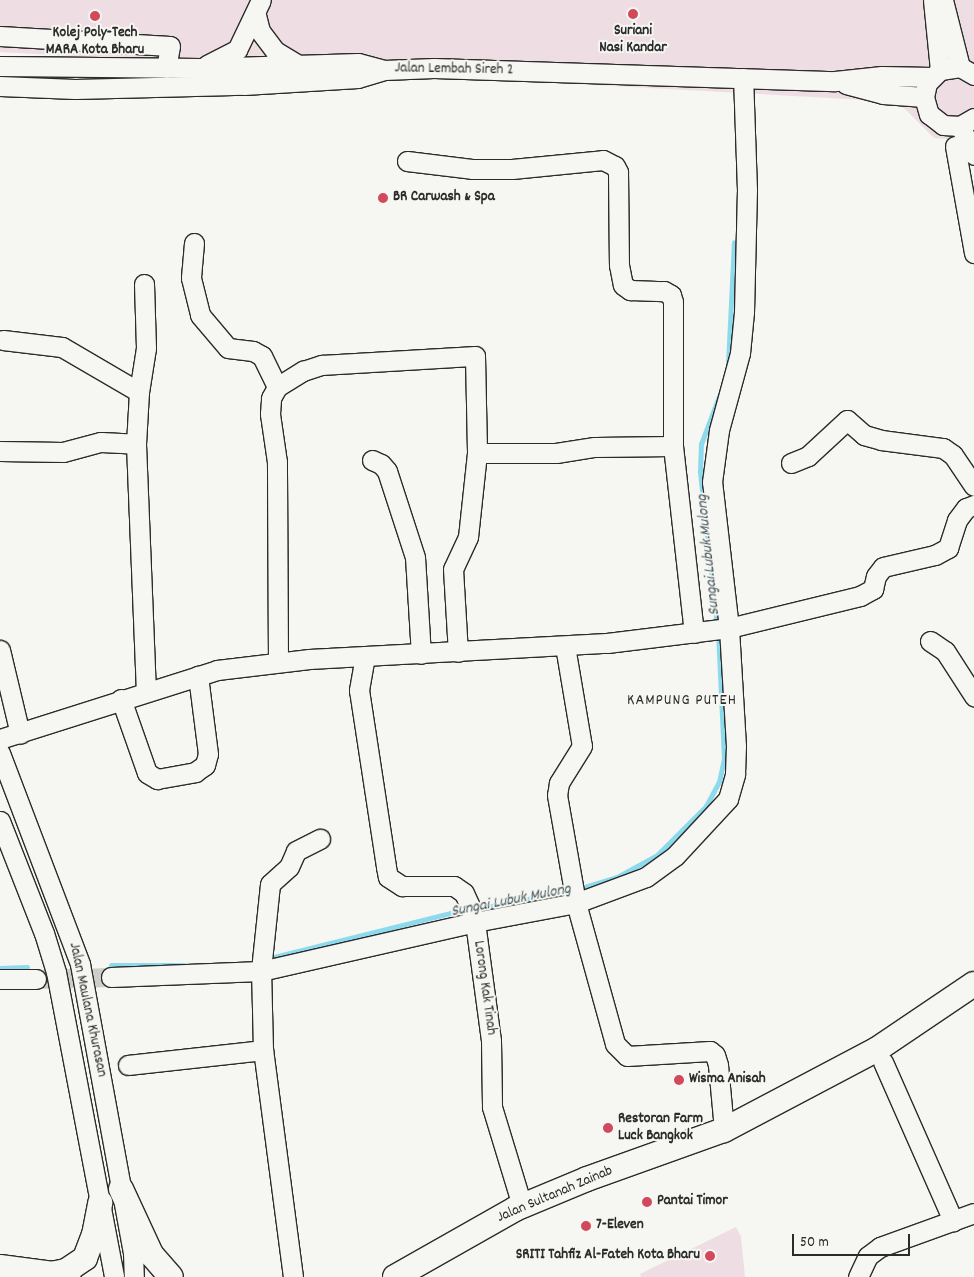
<!DOCTYPE html>
<style>
body{margin:0}
#map{position:relative;width:974px;height:1277px;overflow:hidden;background:#f6f6f2;font-family:Dekko,sans-serif}
div>[style]{position:absolute}
.built>*{inset:0;background:#eedee3}
.stream>*{height:5px;margin:-2.5px;padding:0 2.5px;transform-origin:2.5px;border-radius:2.5px;background:#8ddaed}
.minor-tunnel>*{height:19px;margin-top:-9.5px;transform-origin:0;background:repeating-linear-gradient(90deg,#cdcdca 0 19px,transparent 0 28px)}
.roads{filter:drop-shadow(1px 0 #2b2b2b) drop-shadow(-1px 0 #2b2b2b) drop-shadow(0 1px #2b2b2b) drop-shadow(0 -1px #2b2b2b)}
.minor>*{height:19px;margin:-9.5px;padding:0 9.5px;transform-origin:9.5px;border-radius:9.5px;background:#f6f6f2}
.major>*{height:24px;margin:-12px;padding:0 12px;transform-origin:12px;border-radius:12px;background:#f6f6f2}
.dots>*{width:14px;height:14px;translate:-50% -50%;box-sizing:border-box;border:2px solid #f6f6f2;border-radius:50%}
span{translate:-50% -50%;white-space:nowrap;text-align:center;line-height:1.15;-webkit-text-stroke:4px #f6f6f2;paint-order:stroke}
.poi-label{font-size:15px;color:#2b2b2b;font-weight:700}
.left{translate:0 -50%;text-align:left}
.right{translate:-100% -50%;text-align:right}
.street-label{font-size:15px;color:#2b2b2b}
.water-label{font-size:16px;color:#44575c;font-style:italic}
.neighbourhood-label{font-size:16px;color:#2b2b2b;letter-spacing:1px}
.scale{position:absolute;left:792px;top:1234px;width:118px;height:22px;box-sizing:border-box;border:2px solid #2b2b2b;border-top:0;padding-left:6px;font-size:15px;line-height:18px;white-space:nowrap;color:#2b2b2b;-webkit-text-stroke:4px #f6f6f2;paint-order:stroke}
</style>
<div id="map">
<div class="built">
<div style="clip-path:polygon(0 0,974px 0,974px 141px,934px 138px,904px 108px,884px 101px,0 52px)"></div>
<div style="clip-path:polygon(736px 1227px,741px 1237px,745px 1277px,641px 1277px,640px 1274px)"></div>
</div>
<div class="stream">
<div style="left:728px;top:364px;width:122px;rotate:-87.2deg"></div>
<div style="left:717px;top:626px;width:156px;rotate:-96.3deg"></div>
<div style="left:700px;top:471px;width:27px;rotate:-88deg"></div>
<div style="left:701px;top:444px;width:51px;rotate:-69.4deg"></div>
<div style="left:578px;top:889px;width:41px;rotate:-17.1deg"></div>
<div style="left:617px;top:877px;width:46px;rotate:-28.8deg"></div>
<div style="left:657px;top:855px;width:69px;rotate:-45deg"></div>
<div style="left:706px;top:806px;width:27px;rotate:-62deg"></div>
<div style="left:719px;top:782px;width:24px;rotate:-78deg"></div>
<div style="left:724px;top:759px;width:125px;rotate:-92.7deg"></div>
<div style="left:475px;top:909px;width:97px;rotate:-10.7deg"></div>
<div style="left:266px;top:959px;width:207px;rotate:-14deg"></div>
<div style="left:111px;top:965px;width:73px"></div>
<div style="left:0;top:968px;width:27px;rotate:-2deg"></div>
</div>
<div class="minor-tunnel">
<div style="left:36px;top:979px;width:75px;rotate:-1.5deg"></div>
</div>
<div class="roads">
<div class="minor">
<div style="left:933px;top:0;width:70px;rotate:84.3deg"></div>
<div style="left:943px;top:0;width:69px;rotate:75.8deg"></div>
<div style="left:256px;top:15px;width:16px;rotate:76deg"></div>
<div style="left:260px;top:31px;width:25px;rotate:53deg"></div>
<div style="left:275px;top:51px;width:29px;rotate:31deg"></div>
<div style="left:0;top:36px;width:170px;rotate:3.4deg"></div>
<div style="left:170px;top:46px;width:22px;rotate:100deg"></div>
<div style="left:207px;top:65px;width:34px;rotate:-27deg"></div>
<div style="left:237px;top:50px;width:55px;rotate:-64.4deg"></div>
<div style="left:0;top:66px;width:200px;rotate:0.6deg"></div>
<div style="left:200px;top:68px;width:158px;rotate:-1.8deg"></div>
<div style="left:358px;top:63px;width:27px;rotate:15deg"></div>
<div style="left:974px;top:75px;width:16px;rotate:-150deg"></div>
<div style="left:960px;top:67px;width:20px;rotate:171deg"></div>
<div style="left:940px;top:70px;width:18px;rotate:135deg"></div>
<div style="left:927px;top:83px;width:14px;rotate:102deg"></div>
<div style="left:924px;top:97px;width:18px;rotate:74deg"></div>
<div style="left:929px;top:114px;width:18px;rotate:38deg"></div>
<div style="left:943px;top:125px;width:17px;rotate:3deg"></div>
<div style="left:960px;top:126px;width:16px;rotate:-30deg"></div>
<div style="left:846px;top:84px;width:38px;rotate:15deg"></div>
<div style="left:883px;top:94px;width:41px;rotate:4.2deg"></div>
<div style="left:0;top:86px;width:75px;rotate:2.3deg"></div>
<div style="left:75px;top:89px;width:169px;rotate:-1.4deg"></div>
<div style="left:244px;top:85px;width:114px;rotate:-3.5deg"></div>
<div style="left:358px;top:78px;width:27px;rotate:-17deg"></div>
<div style="left:384px;top:70px;width:50px;rotate:-2.3deg"></div>
<div style="left:434px;top:68px;width:401px;rotate:1.9deg"></div>
<div style="left:835px;top:81px;width:47px;rotate:-6.1deg"></div>
<div style="left:882px;top:76px;width:49px;rotate:1.2deg"></div>
<div style="left:960px;top:126px;width:32px;rotate:64deg"></div>
<div style="left:955px;top:146px;width:109px;rotate:79.9deg"></div>
<div style="left:407px;top:161px;width:65px;rotate:7deg"></div>
<div style="left:472px;top:169px;width:40px"></div>
<div style="left:512px;top:169px;width:91px;rotate:-5.6deg"></div>
<div style="left:603px;top:160px;width:13px;rotate:27deg"></div>
<div style="left:615px;top:166px;width:7px;rotate:63deg"></div>
<div style="left:618px;top:172px;width:93px;rotate:89.4deg"></div>
<div style="left:619px;top:265px;width:20px;rotate:79deg"></div>
<div style="left:623px;top:285px;width:9px;rotate:36deg"></div>
<div style="left:630px;top:290px;width:34px;rotate:2deg"></div>
<div style="left:664px;top:291px;width:8px;rotate:30deg"></div>
<div style="left:671px;top:295px;width:7px;rotate:74deg"></div>
<div style="left:673px;top:302px;width:144px;rotate:90deg"></div>
<div style="left:673px;top:446px;width:188px;rotate:83.6deg"></div>
<div style="left:194px;top:243px;width:35px;rotate:95deg"></div>
<div style="left:191px;top:278px;width:38px;rotate:76deg"></div>
<div style="left:200px;top:315px;width:43px;rotate:49.7deg"></div>
<div style="left:228px;top:348px;width:25px;rotate:7deg"></div>
<div style="left:253px;top:351px;width:10px;rotate:29deg"></div>
<div style="left:262px;top:356px;width:34px;rotate:64deg"></div>
<div style="left:144px;top:284px;width:64px;rotate:88.2deg"></div>
<div style="left:146px;top:348px;width:45px;rotate:99deg"></div>
<div style="left:139px;top:392px;width:52px;rotate:93.3deg"></div>
<div style="left:136px;top:444px;width:247px;rotate:87.7deg"></div>
<div style="left:3px;top:340px;width:59px;rotate:6.8deg"></div>
<div style="left:62px;top:347px;width:89px;rotate:30.3deg"></div>
<div style="left:0;top:451px;width:63px;rotate:0.9deg"></div>
<div style="left:63px;top:452px;width:39px;rotate:-15deg"></div>
<div style="left:101px;top:442px;width:35px;rotate:3deg"></div>
<div style="left:477px;top:453px;width:79px"></div>
<div style="left:556px;top:453px;width:39px;rotate:-9deg"></div>
<div style="left:595px;top:447px;width:78px;rotate:-0.7deg"></div>
<div style="left:372px;top:460px;width:10px;rotate:24deg"></div>
<div style="left:381px;top:464px;width:9px;rotate:49deg"></div>
<div style="left:387px;top:471px;width:90px;rotate:72deg"></div>
<div style="left:415px;top:557px;width:97px;rotate:86.5deg"></div>
<div style="left:791px;top:463px;width:18px;rotate:-22deg"></div>
<div style="left:808px;top:456px;width:53px;rotate:-42.7deg"></div>
<div style="left:847px;top:420px;width:23px;rotate:41deg"></div>
<div style="left:864px;top:435px;width:18px;rotate:16deg"></div>
<div style="left:881px;top:440px;width:63px;rotate:7.4deg"></div>
<div style="left:943px;top:448px;width:12px;rotate:35deg"></div>
<div style="left:953px;top:455px;width:37px;rotate:56deg"></div>
<div style="left:930px;top:641px;width:18px;rotate:34deg"></div>
<div style="left:945px;top:651px;width:54px;rotate:57.2deg"></div>
<div style="left:565px;top:646px;width:101px;rotate:80.4deg"></div>
<div style="left:582px;top:746px;width:44px;rotate:121.9deg"></div>
<div style="left:559px;top:783px;width:12px;rotate:99deg"></div>
<div style="left:557px;top:795px;width:110px;rotate:80deg"></div>
<div style="left:576px;top:903px;width:146px;rotate:74.5deg"></div>
<div style="left:615px;top:1044px;width:17px;rotate:45deg"></div>
<div style="left:627px;top:1056px;width:83px;rotate:-3.4deg"></div>
<div style="left:710px;top:1051px;width:6px;rotate:39deg"></div>
<div style="left:715px;top:1055px;width:10px;rotate:73deg"></div>
<div style="left:718px;top:1065px;width:65px;rotate:84.7deg"></div>
<div style="left:0;top:650px;width:86px;rotate:76.6deg"></div>
<div style="left:365px;top:656px;width:35px;rotate:100deg"></div>
<div style="left:359px;top:690px;width:179px;rotate:81.3deg"></div>
<div style="left:386px;top:867px;width:10px;rotate:79deg"></div>
<div style="left:388px;top:877px;width:17px;rotate:33deg"></div>
<div style="left:402px;top:886px;width:52px"></div>
<div style="left:454px;top:886px;width:12px;rotate:35deg"></div>
<div style="left:464px;top:893px;width:12px;rotate:66deg"></div>
<div style="left:469px;top:904px;width:19px;rotate:72deg"></div>
<div style="left:475px;top:922px;width:120px;rotate:82.3deg"></div>
<div style="left:491px;top:1041px;width:66px;rotate:89.1deg"></div>
<div style="left:492px;top:1107px;width:103px;rotate:73.1deg"></div>
<div style="left:278px;top:662px;width:200px;rotate:-90.3deg"></div>
<div style="left:277px;top:462px;width:49px;rotate:-98.3deg"></div>
<div style="left:270px;top:414px;width:16px;rotate:-86deg"></div>
<div style="left:271px;top:398px;width:13px;rotate:-61deg"></div>
<div style="left:277px;top:387px;width:31px;rotate:-32deg"></div>
<div style="left:303px;top:371px;width:20px;rotate:-18deg"></div>
<div style="left:322px;top:365px;width:153px;rotate:-3.4deg"></div>
<div style="left:475px;top:356px;width:97px;rotate:88.8deg"></div>
<div style="left:477px;top:453px;width:84px;rotate:96.1deg"></div>
<div style="left:468px;top:537px;width:35px;rotate:115deg"></div>
<div style="left:453px;top:569px;width:83px;rotate:86.6deg"></div>
<div style="left:121px;top:699px;width:78px;rotate:70.6deg"></div>
<div style="left:147px;top:773px;width:12px;rotate:31deg"></div>
<div style="left:157px;top:779px;width:39px;rotate:-10deg"></div>
<div style="left:195px;top:772px;width:12px;rotate:-35deg"></div>
<div style="left:205px;top:765px;width:11px;rotate:-75deg"></div>
<div style="left:208px;top:754px;width:79px;rotate:-97.3deg"></div>
<div style="left:3px;top:738px;width:225px;rotate:-17.6deg"></div>
<div style="left:217px;top:670px;width:93px;rotate:-6.8deg"></div>
<div style="left:309px;top:659px;width:298px;rotate:-3.1deg"></div>
<div style="left:607px;top:643px;width:123px;rotate:-7deg"></div>
<div style="left:729px;top:628px;width:135px;rotate:-13.7deg"></div>
<div style="left:860px;top:596px;width:15px;rotate:-28deg"></div>
<div style="left:873px;top:589px;width:13px;rotate:-77deg"></div>
<div style="left:876px;top:576px;width:11px;rotate:-52deg"></div>
<div style="left:883px;top:567px;width:53px;rotate:-13deg"></div>
<div style="left:935px;top:555px;width:15px;rotate:-28deg"></div>
<div style="left:948px;top:548px;width:29px;rotate:-72deg"></div>
<div style="left:957px;top:520px;width:15px;rotate:-53deg"></div>
<div style="left:966px;top:508px;width:9px;rotate:-21deg"></div>
<div style="left:0;top:753px;width:226px;rotate:69.2deg"></div>
<div style="left:80px;top:964px;width:294px;rotate:79.6deg"></div>
<div style="left:133px;top:1253px;width:24px;rotate:88deg"></div>
<div style="left:0;top:821px;width:120px;rotate:68.6deg"></div>
<div style="left:44px;top:933px;width:41px;rotate:72.9deg"></div>
<div style="left:56px;top:972px;width:310px;rotate:79.2deg"></div>
<div style="left:111px;top:977px;width:150px;rotate:-2.3deg"></div>
<div style="left:261px;top:971px;width:220px;rotate:-12.9deg"></div>
<div style="left:475px;top:922px;width:103px;rotate:-10.7deg"></div>
<div style="left:576px;top:903px;width:75px;rotate:-20.4deg"></div>
<div style="left:646px;top:877px;width:36px;rotate:-36deg"></div>
<div style="left:675px;top:856px;width:78px;rotate:-47.1deg"></div>
<div style="left:728px;top:799px;width:26px;rotate:-74deg"></div>
<div style="left:735px;top:774px;width:28px;rotate:-88deg"></div>
<div style="left:736px;top:746px;width:118px;rotate:-93.4deg"></div>
<div style="left:729px;top:628px;width:147px;rotate:-96.6deg"></div>
<div style="left:712px;top:482px;width:52px;rotate:-82.3deg"></div>
<div style="left:719px;top:430px;width:80px;rotate:-74.7deg"></div>
<div style="left:740px;top:353px;width:41px;rotate:-84.4deg"></div>
<div style="left:744px;top:312px;width:122px;rotate:-88.6deg"></div>
<div style="left:747px;top:190px;width:112px;rotate:-92deg"></div>
<div style="left:0;top:979px;width:36px"></div>
<div style="left:883px;top:1062px;width:174px;rotate:66.2deg"></div>
<div style="left:128px;top:1065px;width:136px;rotate:-6.3deg"></div>
<div style="left:293px;top:1277px;width:229px;rotate:-97.5deg"></div>
<div style="left:263px;top:1050px;width:80px;rotate:-91.4deg"></div>
<div style="left:261px;top:970px;width:86px;rotate:-84deg"></div>
<div style="left:270px;top:884px;width:25px;rotate:-42deg"></div>
<div style="left:289px;top:867px;width:17px;rotate:-66deg"></div>
<div style="left:296px;top:851px;width:27px;rotate:-27deg"></div>
<div style="left:858px;top:1277px;width:23px;rotate:-65deg"></div>
<div style="left:868px;top:1256px;width:15px;rotate:-37deg"></div>
<div style="left:880px;top:1247px;width:100px;rotate:-19.9deg"></div>
</div>
<div class="major">
<div style="left:121px;top:1189px;width:72px;rotate:65.2deg"></div>
<div style="left:151px;top:1254px;width:30px;rotate:49deg"></div>
<div style="left:0;top:1267px;width:69px;rotate:7.5deg"></div>
<div style="left:51px;top:1274px;width:15px;rotate:-11deg"></div>
<div style="left:66px;top:1271px;width:23px;rotate:-34deg"></div>
<div style="left:85px;top:1258px;width:25px;rotate:-69deg"></div>
<div style="left:94px;top:1235px;width:33px;rotate:-79deg"></div>
<div style="left:395px;top:1277px;width:138px;rotate:-29.5deg"></div>
<div style="left:515px;top:1209px;width:78px;rotate:-22.6deg"></div>
<div style="left:587px;top:1179px;width:145px;rotate:-19.7deg"></div>
<div style="left:724px;top:1130px;width:172px;rotate:-27.8deg"></div>
<div style="left:876px;top:1050px;width:118px;rotate:-34deg"></div>
</div>
</div>
<div class="dots">
<div style="left:633px;top:14px;background:#d1495b"></div>
<div style="left:95px;top:16px;background:#d1495b"></div>
<div style="left:383px;top:198px;background:#d1495b"></div>
<div style="left:679px;top:1080px;background:#d1495b"></div>
<div style="left:608px;top:1128px;background:#d1495b"></div>
<div style="left:647px;top:1202px;background:#d1495b"></div>
<div style="left:586px;top:1226px;background:#d1495b"></div>
<div style="left:710px;top:1256px;background:#d1495b"></div>
</div>
<div class="poi-label">
<span style="left:633px;top:40px">Suriani<br>Nasi Kandar</span>
<span style="left:95px;top:42px">Kolej Poly-Tech<br>MARA Kota Bharu</span>
<span class="left" style="left:393px;top:198px">BR Carwash &amp; Spa</span>
<span class="left" style="left:689px;top:1080px">Wisma Anisah</span>
<span class="left" style="left:618px;top:1128px">Restoran Farm<br>Luck Bangkok</span>
<span class="left" style="left:657px;top:1202px">Pantai Timor</span>
<span class="left" style="left:596px;top:1226px">7-Eleven</span>
<span class="right" style="left:700px;top:1256px">SRITI Tahfiz Al-Fateh Kota Bharu</span>
</div>
<div class="street-label">
<span style="left:454px;top:70px;rotate:1deg">Jalan Lembah Sireh 2</span>
<span style="left:484px;top:988px;rotate:82deg">Lorong Kak Tinah</span>
<span style="left:87px;top:1010px;rotate:78deg">Jalan Maulana Khurasan</span>
<span style="left:555px;top:1195px;rotate:-23deg">Jalan Sultanah Zainab</span>
</div>
<div class="water-label">
<span style="left:709px;top:555px;rotate:-96deg">Sungai Lubuk Mulong</span>
<span style="left:511px;top:901px;rotate:-11deg">Sungai Lubuk Mulong</span>
</div>
<div class="neighbourhood-label">
<span style="left:682px;top:701px">KAMPUNG PUTEH</span>
</div>
<div class="scale">50 m</div>
</div>
